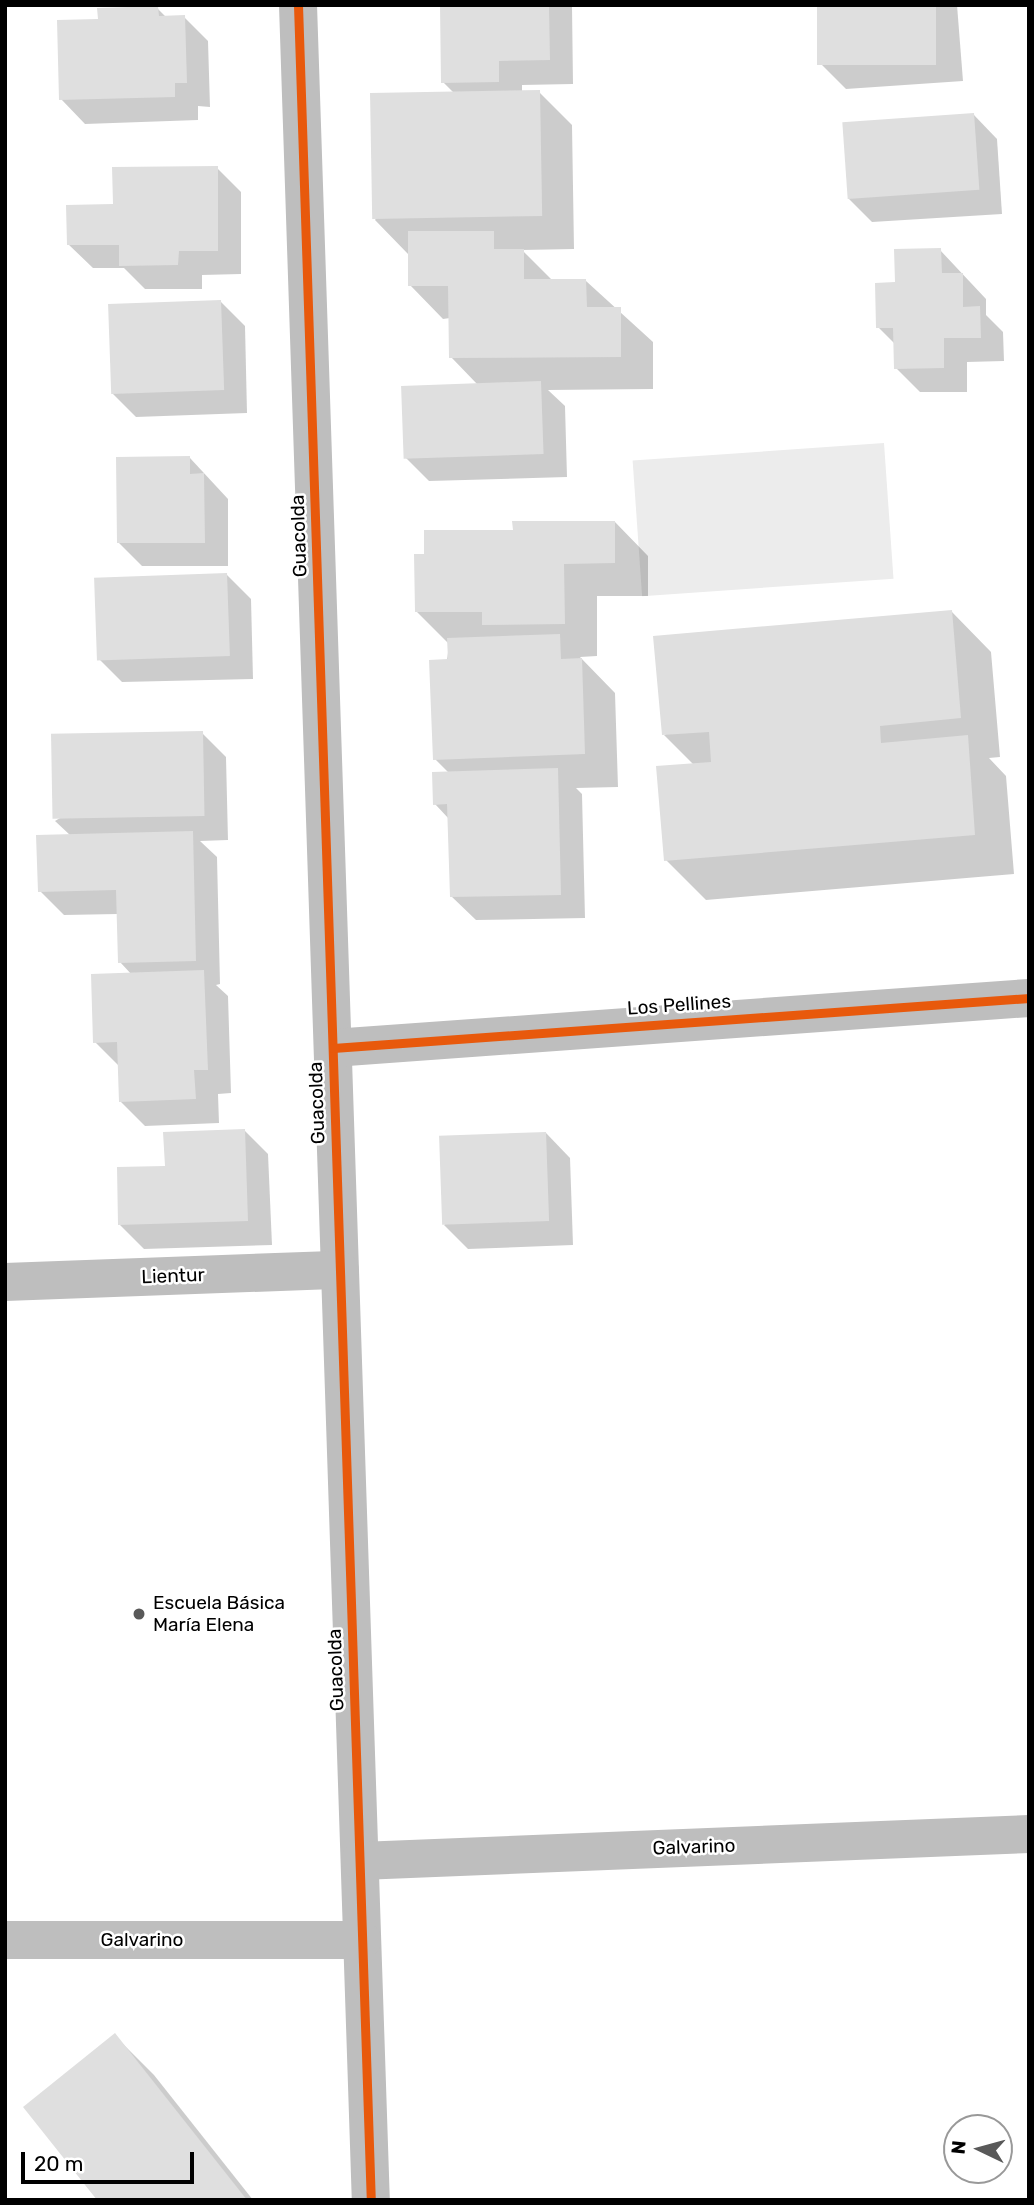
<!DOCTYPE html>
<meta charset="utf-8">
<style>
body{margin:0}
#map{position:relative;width:1034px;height:2205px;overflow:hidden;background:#fff;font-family:Rubik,sans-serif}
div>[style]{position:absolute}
.green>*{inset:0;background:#ececec;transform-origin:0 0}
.shadow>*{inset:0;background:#0003}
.building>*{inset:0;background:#dfdfdf;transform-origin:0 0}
.minor>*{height:38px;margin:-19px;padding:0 19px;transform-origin:19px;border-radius:19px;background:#bebebe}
.cycleway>*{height:9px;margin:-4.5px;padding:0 4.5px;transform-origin:4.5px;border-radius:4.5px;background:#e8590c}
.dots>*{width:19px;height:19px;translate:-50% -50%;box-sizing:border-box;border:4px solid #fff;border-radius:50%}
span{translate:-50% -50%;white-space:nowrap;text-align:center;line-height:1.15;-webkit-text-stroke:5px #fff;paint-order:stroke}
.street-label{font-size:19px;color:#000}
.poi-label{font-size:19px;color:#000}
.left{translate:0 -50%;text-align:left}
.frame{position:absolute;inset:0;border:7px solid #000;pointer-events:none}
.north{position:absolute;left:943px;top:2114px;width:70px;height:70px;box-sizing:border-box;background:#fff;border:2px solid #999;border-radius:50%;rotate:275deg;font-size:19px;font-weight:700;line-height:28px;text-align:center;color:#000}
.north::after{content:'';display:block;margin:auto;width:24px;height:32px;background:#595959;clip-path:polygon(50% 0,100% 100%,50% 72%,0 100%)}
.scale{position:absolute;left:21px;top:2152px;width:173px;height:32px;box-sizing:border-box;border:4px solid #000;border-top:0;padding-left:9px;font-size:21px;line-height:24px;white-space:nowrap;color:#000;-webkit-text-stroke:5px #fff;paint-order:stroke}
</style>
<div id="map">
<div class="green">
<div style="left:884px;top:443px;width:136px;height:252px;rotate:86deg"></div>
</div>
<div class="shadow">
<div style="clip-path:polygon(442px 5px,572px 6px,573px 84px,522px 85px,522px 92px,539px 92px,572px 125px,574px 249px,522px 250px,553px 281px,586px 281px,653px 342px,653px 389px,548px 390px,565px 406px,567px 477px,429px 481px,405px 457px,477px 384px,451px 357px,450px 318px,443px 319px,410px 285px,408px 254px,375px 220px,455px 94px,443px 82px)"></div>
<div style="clip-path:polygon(818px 5px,957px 5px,963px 81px,846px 89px,822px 65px)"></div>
<div style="clip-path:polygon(157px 8px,167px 18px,184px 17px,208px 41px,210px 107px,198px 106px,198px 120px,85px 124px,61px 99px,100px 21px)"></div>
<div style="clip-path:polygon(973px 114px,997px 139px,1002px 214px,872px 222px,848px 198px)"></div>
<div style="clip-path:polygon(217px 168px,241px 192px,241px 274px,202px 275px,202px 289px,145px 289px,124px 268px,93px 268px,68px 244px,114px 206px)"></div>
<div style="clip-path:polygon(940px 250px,986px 299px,986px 315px,1003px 332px,1004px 361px,967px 362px,967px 392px,920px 392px,896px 368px,895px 344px,878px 327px,896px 284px)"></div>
<div style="clip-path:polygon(221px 302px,245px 326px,247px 413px,136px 417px,112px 393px)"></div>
<div style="clip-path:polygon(190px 458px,228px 499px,228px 566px,142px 566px,118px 542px)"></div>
<div style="clip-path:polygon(615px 522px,648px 556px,648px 596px,597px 596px,597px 656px,580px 657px,615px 693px,618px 787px,576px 788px,582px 794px,585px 918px,476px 920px,451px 896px,449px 819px,435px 804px,449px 773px,435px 759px,449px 644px,417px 612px,426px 555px,514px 532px)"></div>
<div style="clip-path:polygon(227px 575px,251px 599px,253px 679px,122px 682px,98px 658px)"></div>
<div style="clip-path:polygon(952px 612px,991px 652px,1000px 757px,989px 758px,1006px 776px,1014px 874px,706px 900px,666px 860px,694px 765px,664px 735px)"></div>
<div style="clip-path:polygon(202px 733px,226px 757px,228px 840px,200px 841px,217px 857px,220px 984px,216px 985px,228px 996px,231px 1093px,218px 1094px,219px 1123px,145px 1126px,121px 1102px,120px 1067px,95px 1042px,132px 975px,120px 962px,118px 914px,64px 915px,40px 891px,71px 836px,55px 821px)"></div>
<div style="clip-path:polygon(244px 1130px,268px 1154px,272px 1245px,144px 1249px,120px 1225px,167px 1167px)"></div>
<div style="clip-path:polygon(546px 1133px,570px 1158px,573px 1245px,468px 1249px,444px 1225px)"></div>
<div style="clip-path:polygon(115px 2036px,154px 2075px,253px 2200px,99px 2200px)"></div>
</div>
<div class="building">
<div style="clip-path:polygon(440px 5px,549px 5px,550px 60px,499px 61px,499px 82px,441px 83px)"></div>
<div style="left:817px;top:5px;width:119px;height:60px"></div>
<div style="clip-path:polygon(158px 6px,159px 16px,185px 15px,187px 83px,175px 83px,175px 97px,59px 100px,57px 20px,98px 19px,97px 8px)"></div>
<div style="left:540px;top:90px;width:126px;height:170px;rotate:89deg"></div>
<div style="left:974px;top:113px;width:77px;height:132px;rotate:86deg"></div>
<div style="clip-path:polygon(218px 166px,218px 251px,179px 251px,178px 265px,119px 266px,119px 245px,67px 245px,66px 205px,113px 204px,112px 167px)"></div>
<div style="clip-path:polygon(408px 231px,494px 231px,494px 249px,524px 249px,524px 279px,586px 279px,587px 307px,621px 307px,621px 357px,449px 358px,448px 286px,408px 286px)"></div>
<div style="clip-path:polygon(941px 248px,942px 273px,963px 273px,963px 307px,980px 306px,981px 338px,944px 338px,944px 368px,894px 369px,893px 328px,876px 328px,875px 283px,895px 282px,894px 249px)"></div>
<div style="left:221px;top:300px;width:90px;height:113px;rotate:88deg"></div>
<div style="left:541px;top:381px;width:73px;height:140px;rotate:88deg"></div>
<div style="clip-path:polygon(190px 456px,190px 474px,204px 473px,205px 543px,117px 543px,116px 457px)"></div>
<div style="clip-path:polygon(512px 521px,615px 521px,615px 563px,564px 564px,565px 624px,482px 625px,482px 612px,415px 612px,414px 554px,424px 554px,424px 530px,513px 530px)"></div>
<div style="left:227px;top:573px;width:83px;height:133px;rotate:88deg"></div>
<div style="clip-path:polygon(952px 610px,961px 718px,880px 726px,881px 743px,968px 735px,975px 835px,664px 861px,656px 766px,711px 762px,709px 732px,662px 735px,653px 636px)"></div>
<div style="clip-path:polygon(560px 634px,561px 659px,582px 658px,585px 754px,433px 760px,429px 660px,448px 659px,447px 638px)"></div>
<div style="left:203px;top:731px;width:85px;height:152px;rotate:89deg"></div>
<div style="clip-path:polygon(558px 768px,561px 895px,450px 897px,447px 804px,433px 805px,432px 772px)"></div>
<div style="clip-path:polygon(193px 831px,196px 961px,118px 963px,116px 890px,38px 892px,36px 835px)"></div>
<div style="clip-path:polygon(204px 970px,208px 1070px,194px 1070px,196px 1099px,119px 1102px,117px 1042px,93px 1043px,91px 974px)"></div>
<div style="clip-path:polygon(245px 1129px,248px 1221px,118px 1225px,117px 1167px,165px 1166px,163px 1132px)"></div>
<div style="left:546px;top:1132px;width:89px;height:107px;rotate:88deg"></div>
<div style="clip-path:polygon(115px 2033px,247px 2200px,97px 2200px,23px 2107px)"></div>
</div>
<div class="minor">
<div style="left:298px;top:5px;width:2196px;rotate:88.1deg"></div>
<div style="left:333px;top:1048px;width:698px;rotate:-4.11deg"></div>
<div style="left:5px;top:1282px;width:335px;rotate:-2.1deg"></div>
<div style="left:360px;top:1861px;width:670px;rotate:-2.31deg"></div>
<div style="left:5px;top:1940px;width:357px"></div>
</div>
<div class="cycleway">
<div style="left:298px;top:5px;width:2196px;rotate:88.1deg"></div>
<div style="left:333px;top:1048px;width:698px;rotate:-4.11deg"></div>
</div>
<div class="dots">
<div style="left:139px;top:1614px;background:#595959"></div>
</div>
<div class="street-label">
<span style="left:299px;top:536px;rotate:-92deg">Guacolda</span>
<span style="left:679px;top:1005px;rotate:-4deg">Los Pellines</span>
<span style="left:317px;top:1103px;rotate:-92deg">Guacolda</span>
<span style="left:173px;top:1276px;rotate:-2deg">Lientur</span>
<span style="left:336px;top:1670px;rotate:-92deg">Guacolda</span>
<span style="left:694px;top:1847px;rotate:-2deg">Galvarino</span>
<span style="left:142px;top:1940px">Galvarino</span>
</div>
<div class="poi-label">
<span class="left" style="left:153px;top:1614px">Escuela Básica<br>María Elena</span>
</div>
<div class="frame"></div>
<div class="north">N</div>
<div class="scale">20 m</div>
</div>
